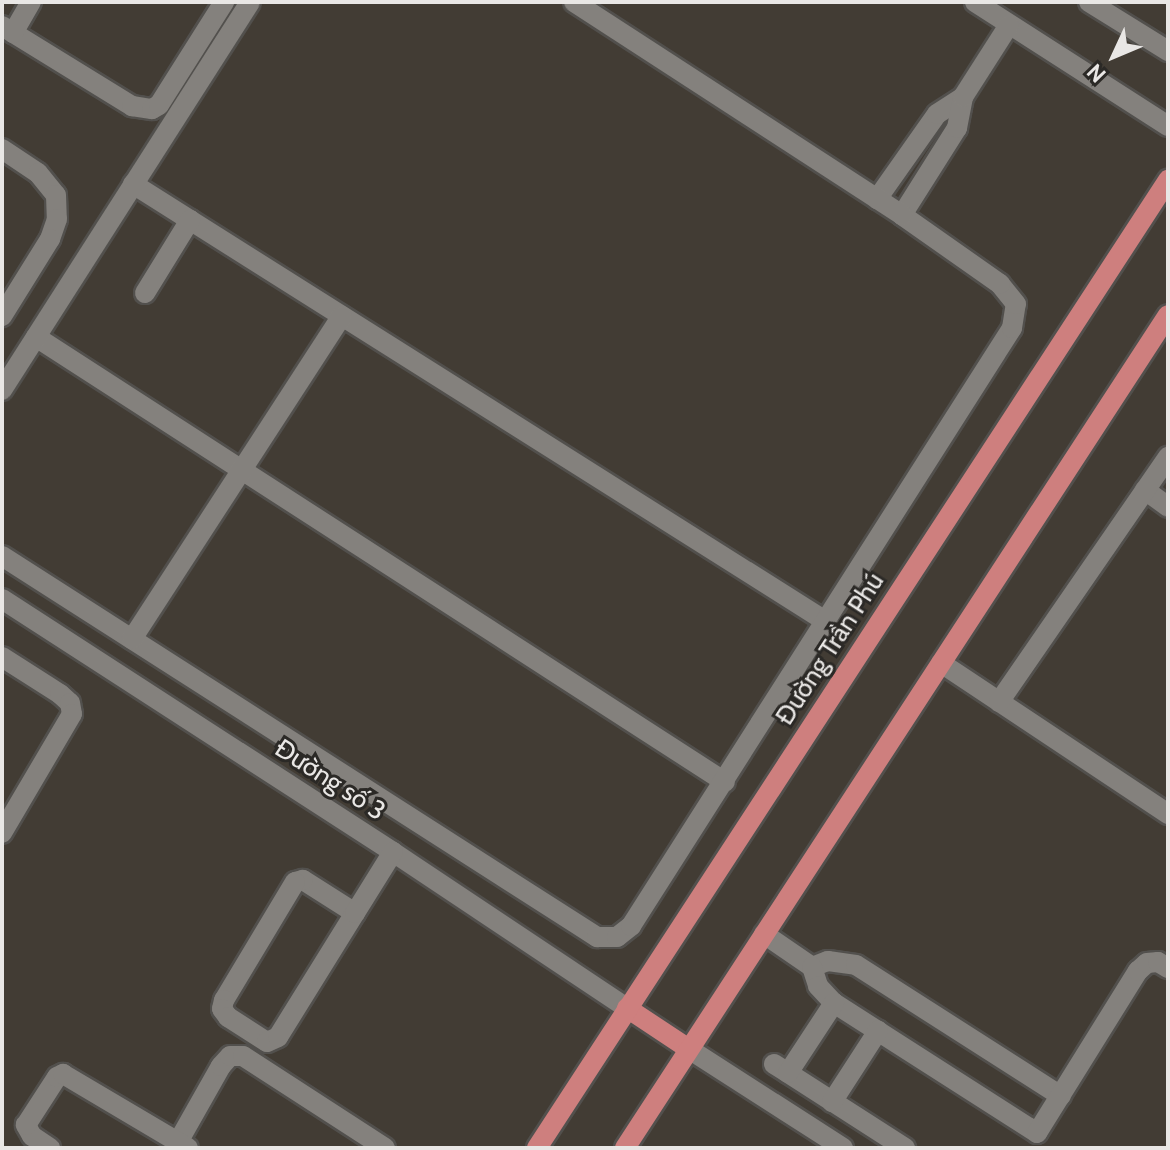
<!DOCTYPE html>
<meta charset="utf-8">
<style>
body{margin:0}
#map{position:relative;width:1170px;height:1150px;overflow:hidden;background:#353330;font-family:Cabin,sans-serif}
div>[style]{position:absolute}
.built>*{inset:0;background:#423c34;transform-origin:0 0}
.roads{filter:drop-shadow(2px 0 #52504d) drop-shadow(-2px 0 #52504d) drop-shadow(0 2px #52504d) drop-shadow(0 -2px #52504d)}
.minor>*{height:20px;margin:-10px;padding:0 10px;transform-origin:10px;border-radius:10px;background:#84817d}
.major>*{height:20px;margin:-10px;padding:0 10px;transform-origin:10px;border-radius:10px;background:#ce7f7e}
span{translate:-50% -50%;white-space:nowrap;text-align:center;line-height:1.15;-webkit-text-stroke:6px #2b2926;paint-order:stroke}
.street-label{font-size:26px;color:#e9e7e5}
.frame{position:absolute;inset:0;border:4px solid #e9e7e5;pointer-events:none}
.north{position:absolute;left:1074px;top:16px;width:80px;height:80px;-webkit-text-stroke:6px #2b2926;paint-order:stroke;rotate:226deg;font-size:22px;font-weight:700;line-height:32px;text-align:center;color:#e9e7e5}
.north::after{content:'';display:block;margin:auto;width:28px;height:36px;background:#e9e7e5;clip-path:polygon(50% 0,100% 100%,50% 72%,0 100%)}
</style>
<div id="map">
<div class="built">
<div style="left:2px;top:2px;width:1166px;height:1146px"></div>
</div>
<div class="roads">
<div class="minor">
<div style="left:975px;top:2px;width:229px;rotate:32.7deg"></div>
<div style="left:1089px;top:2px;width:93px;rotate:31.8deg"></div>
<div style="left:2px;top:26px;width:153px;rotate:31.6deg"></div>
<div style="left:132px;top:106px;width:20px;rotate:9deg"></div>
<div style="left:152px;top:109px;width:8px;rotate:-30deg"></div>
<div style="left:159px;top:105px;width:122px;rotate:-57.7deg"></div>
<div style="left:13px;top:33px;width:36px;rotate:-60deg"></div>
<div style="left:2px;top:149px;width:43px;rotate:33.7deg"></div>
<div style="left:38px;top:173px;width:28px;rotate:51deg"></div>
<div style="left:56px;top:195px;width:24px;rotate:88deg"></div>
<div style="left:57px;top:219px;width:21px;rotate:109deg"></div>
<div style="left:50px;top:239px;width:91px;rotate:121.9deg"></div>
<div style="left:133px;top:184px;width:821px;rotate:32.26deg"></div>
<div style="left:877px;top:199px;width:104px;rotate:-54.8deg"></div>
<div style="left:937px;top:114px;width:31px;rotate:-33deg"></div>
<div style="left:902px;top:215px;width:103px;rotate:-57.7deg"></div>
<div style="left:957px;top:128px;width:32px;rotate:-79deg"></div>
<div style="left:963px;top:97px;width:85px;rotate:-57.4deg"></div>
<div style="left:145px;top:293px;width:86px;rotate:-58.3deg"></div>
<div style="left:36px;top:337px;width:820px;rotate:32.86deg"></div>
<div style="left:2px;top:390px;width:460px;rotate:-57.4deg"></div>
<div style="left:1145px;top:490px;width:29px;rotate:36deg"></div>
<div style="left:2px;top:556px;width:707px;rotate:32.63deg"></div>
<div style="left:597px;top:937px;width:20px"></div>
<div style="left:617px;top:937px;width:18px;rotate:-38deg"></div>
<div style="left:631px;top:926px;width:709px;rotate:-57.5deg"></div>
<div style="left:1012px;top:328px;width:24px;rotate:-81deg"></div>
<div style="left:1016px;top:304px;width:26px;rotate:-129deg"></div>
<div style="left:1000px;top:284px;width:120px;rotate:-144.9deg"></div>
<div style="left:902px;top:215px;width:391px;rotate:-147deg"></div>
<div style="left:2px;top:599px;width:466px;rotate:32.9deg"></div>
<div style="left:393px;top:852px;width:281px;rotate:33.7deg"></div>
<div style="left:132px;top:639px;width:385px;rotate:-57deg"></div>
<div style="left:2px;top:657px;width:69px;rotate:32.5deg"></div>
<div style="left:60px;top:694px;width:13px;rotate:42deg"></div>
<div style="left:70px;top:703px;width:11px;rotate:80deg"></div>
<div style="left:72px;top:714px;width:138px;rotate:120.5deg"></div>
<div style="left:941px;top:663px;width:273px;rotate:33.6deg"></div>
<div style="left:999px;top:702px;width:298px;rotate:-55.4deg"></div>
<div style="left:355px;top:913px;width:62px;rotate:-147.6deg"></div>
<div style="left:303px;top:880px;width:8px;rotate:166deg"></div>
<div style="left:295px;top:882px;width:138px;rotate:121deg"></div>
<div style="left:224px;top:1000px;width:9px;rotate:103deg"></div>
<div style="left:222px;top:1009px;width:10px;rotate:53deg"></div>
<div style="left:228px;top:1017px;width:46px;rotate:32.7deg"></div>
<div style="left:267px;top:1042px;width:12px;rotate:-24deg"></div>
<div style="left:278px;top:1037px;width:146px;rotate:-58.2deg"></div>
<div style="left:355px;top:913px;width:72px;rotate:-58.1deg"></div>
<div style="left:764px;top:934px;width:58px;rotate:34.5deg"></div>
<div style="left:812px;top:967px;width:17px;rotate:-21deg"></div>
<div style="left:828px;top:961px;width:28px;rotate:8deg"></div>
<div style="left:856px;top:965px;width:243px;rotate:32.6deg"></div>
<div style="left:812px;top:967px;width:20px;rotate:72deg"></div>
<div style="left:818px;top:986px;width:23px;rotate:47deg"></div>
<div style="left:834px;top:1003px;width:241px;rotate:32.6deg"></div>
<div style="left:1037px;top:1133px;width:191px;rotate:-58.1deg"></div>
<div style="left:1138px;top:971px;width:12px;rotate:-42deg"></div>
<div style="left:1147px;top:963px;width:11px;rotate:-5deg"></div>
<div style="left:1158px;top:962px;width:12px;rotate:31deg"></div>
<div style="left:689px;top:1049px;width:183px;rotate:32.7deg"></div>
<div style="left:774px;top:1064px;width:156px;rotate:32.7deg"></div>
<div style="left:788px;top:1073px;width:84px;rotate:-56.7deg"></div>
<div style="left:832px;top:1102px;width:85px;rotate:-57.1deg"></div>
<div style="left:178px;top:1142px;width:87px;rotate:-60.5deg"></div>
<div style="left:221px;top:1066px;width:13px;rotate:-48deg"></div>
<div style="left:230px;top:1056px;width:13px"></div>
<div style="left:243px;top:1056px;width:169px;rotate:32.9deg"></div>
<div style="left:50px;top:1148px;width:22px;rotate:-146deg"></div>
<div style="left:32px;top:1136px;width:13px;rotate:-119deg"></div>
<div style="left:26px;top:1125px;width:57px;rotate:-57.1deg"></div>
<div style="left:57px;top:1077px;width:7px;rotate:-27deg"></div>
<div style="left:63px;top:1074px;width:145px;rotate:30.6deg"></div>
</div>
<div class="major">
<div style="left:627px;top:1008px;width:74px;rotate:33.5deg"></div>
<div style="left:537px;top:1148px;width:1156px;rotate:-56.9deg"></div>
<div style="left:625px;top:1148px;width:994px;rotate:-56.9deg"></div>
</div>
</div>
<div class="street-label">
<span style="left:830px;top:649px;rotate:-57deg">Đường Trần Phú</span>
<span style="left:330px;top:780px;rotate:33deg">Đường số 3</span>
</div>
<div class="frame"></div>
<div class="north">N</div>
</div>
